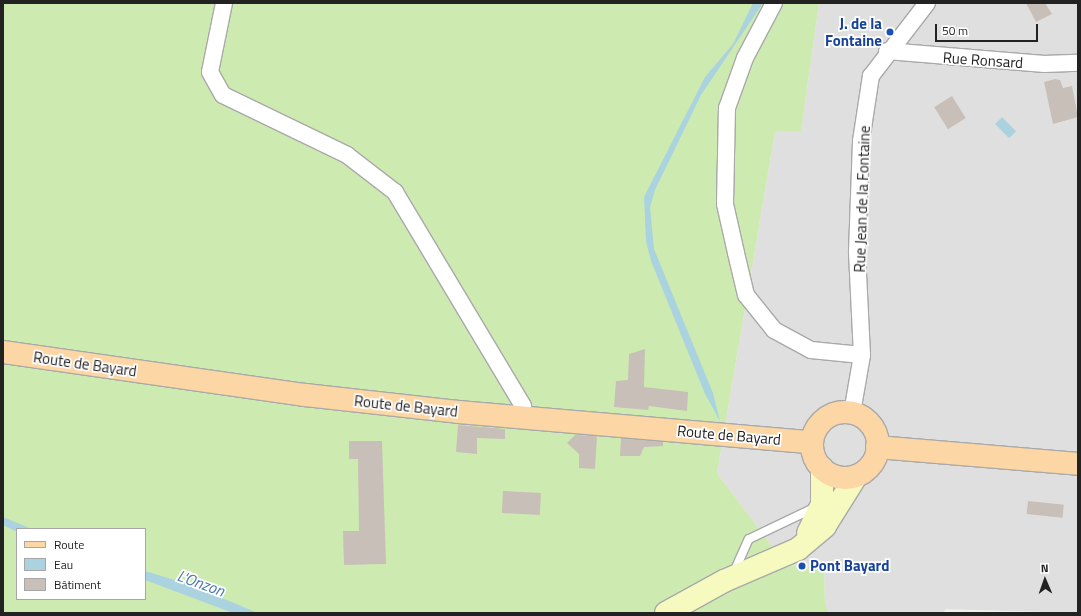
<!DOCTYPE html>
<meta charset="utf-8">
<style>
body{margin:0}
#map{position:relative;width:1081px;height:616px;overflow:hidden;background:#f2efe9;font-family:"Titillium Web",sans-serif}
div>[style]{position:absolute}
.residential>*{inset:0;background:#e0dfdf}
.grass>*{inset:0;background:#cdebb0}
.water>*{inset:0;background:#aad3df;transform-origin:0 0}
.building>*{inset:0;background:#c7bfb8;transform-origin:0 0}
.roads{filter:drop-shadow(1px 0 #a9a9a9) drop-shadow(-1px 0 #a9a9a9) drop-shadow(0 1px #a9a9a9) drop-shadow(0 -1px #a9a9a9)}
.service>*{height:8px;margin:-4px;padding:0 4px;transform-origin:4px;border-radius:4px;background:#fff}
.minor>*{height:16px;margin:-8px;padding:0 8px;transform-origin:8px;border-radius:8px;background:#fff}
.secondary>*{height:22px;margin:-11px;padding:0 11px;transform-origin:11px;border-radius:11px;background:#f7fabf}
.primary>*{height:22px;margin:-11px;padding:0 11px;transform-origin:11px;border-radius:11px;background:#fcd6a4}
.primary>.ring{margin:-11px;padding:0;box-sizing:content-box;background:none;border:22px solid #fcd6a4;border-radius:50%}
.dots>*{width:11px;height:11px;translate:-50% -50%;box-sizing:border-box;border:2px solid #fff;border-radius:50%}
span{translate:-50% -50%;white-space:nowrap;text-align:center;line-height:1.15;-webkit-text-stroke:3.5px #fff;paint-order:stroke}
.transit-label{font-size:15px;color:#164399;font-weight:700}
.right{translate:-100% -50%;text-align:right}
.left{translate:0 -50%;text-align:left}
.street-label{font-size:15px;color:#222}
.water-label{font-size:16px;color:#4a7aab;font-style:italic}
.frame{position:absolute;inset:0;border:4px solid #222;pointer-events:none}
.legend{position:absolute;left:16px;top:528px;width:130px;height:72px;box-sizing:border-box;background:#fff;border:1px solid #a7a7a7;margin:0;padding:5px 7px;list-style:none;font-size:12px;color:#222}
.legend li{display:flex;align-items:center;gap:8px;height:20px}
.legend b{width:20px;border:1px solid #a7a7a7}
.north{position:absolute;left:1025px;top:560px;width:40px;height:40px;-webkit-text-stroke:3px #fff;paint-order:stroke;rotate:358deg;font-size:11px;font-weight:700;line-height:16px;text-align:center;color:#222}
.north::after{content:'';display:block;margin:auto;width:14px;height:18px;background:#222;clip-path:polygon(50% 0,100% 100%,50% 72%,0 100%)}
.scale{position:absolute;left:935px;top:24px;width:103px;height:18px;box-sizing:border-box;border:2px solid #222;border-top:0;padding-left:5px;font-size:12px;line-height:14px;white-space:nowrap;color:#222;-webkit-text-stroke:3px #fff;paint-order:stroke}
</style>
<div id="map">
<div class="residential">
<div style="clip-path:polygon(819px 3px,1078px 3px,1078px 613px,946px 609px,942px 613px,829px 613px,825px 602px,824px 567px,787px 566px,717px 473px,775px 132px,801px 130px)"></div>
</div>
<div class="grass">
<div style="clip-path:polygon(evenodd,3px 3px,819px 3px,801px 131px,775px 132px,717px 473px,787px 566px,824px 567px,825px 602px,829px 613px,3px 613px,3px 3px,17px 529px,145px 529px,145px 599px,17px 599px,17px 529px)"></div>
</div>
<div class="water">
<div style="clip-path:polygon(753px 3px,763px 3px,701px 95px,655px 190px,650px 207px,654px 249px,713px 393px,720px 421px,705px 394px,651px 261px,646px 241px,644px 197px,705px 77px,733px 44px)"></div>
<div style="left:1002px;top:117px;width:20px;height:10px;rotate:45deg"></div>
<div style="clip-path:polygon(3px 517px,32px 529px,17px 529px,17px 532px,3px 525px)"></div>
<div style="clip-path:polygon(145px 571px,191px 585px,258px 613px,233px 613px,145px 580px)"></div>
</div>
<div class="building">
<div style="clip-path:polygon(1026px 3px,1045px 3px,1052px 14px,1036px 22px)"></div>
<div style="clip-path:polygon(1055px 79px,1060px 80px,1063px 88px,1072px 86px,1078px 117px,1053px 124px,1044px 82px)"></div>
<div style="left:952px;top:96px;width:26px;height:21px;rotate:58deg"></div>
<div style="clip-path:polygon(645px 349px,644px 387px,688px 392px,687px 411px,649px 406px,648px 410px,614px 407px,616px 381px,628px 380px,629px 354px)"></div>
<div style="clip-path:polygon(458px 425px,505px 429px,505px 439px,477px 438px,477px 454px,456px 452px)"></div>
<div style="clip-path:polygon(575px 435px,597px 436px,595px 469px,579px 468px,579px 454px,567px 443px)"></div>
<div style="clip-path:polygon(621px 438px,663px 442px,663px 446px,644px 447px,640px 456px,620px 456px)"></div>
<div style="clip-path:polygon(349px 441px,382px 441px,386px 564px,344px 565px,343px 531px,359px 531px,358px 459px,349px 459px)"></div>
<div style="left:503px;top:491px;width:38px;height:22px;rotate:3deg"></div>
<div style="left:1028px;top:501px;width:36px;height:13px;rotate:6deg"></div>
</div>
<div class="roads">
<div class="service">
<div style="left:734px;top:572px;width:36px;rotate:-66deg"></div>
<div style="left:749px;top:539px;width:74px;rotate:-25.5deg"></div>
</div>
<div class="minor">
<div style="left:224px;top:3px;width:70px;rotate:101.5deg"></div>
<div style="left:210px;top:72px;width:26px;rotate:61deg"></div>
<div style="left:223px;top:95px;width:138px;rotate:25.8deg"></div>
<div style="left:347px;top:155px;width:61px;rotate:37.6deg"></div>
<div style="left:395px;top:192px;width:249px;rotate:59.1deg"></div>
<div style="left:523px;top:406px;width:12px;rotate:85deg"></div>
<div style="left:774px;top:3px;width:62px;rotate:117.8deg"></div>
<div style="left:745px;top:58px;width:53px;rotate:109.8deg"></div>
<div style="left:727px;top:108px;width:96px;rotate:91.2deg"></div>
<div style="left:725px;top:204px;width:50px;rotate:77.3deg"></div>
<div style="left:736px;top:253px;width:43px;rotate:76.6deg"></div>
<div style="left:746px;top:295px;width:45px;rotate:51.3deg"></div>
<div style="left:774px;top:330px;width:42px;rotate:28.4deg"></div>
<div style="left:811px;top:350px;width:51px;rotate:5.6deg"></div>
<div style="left:887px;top:51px;width:158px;rotate:4.7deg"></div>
<div style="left:1044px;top:64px;width:34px;rotate:-2deg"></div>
<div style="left:852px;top:413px;width:59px;rotate:-80.2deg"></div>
<div style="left:862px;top:355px;width:104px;rotate:-92.8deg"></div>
<div style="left:857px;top:251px;width:110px;rotate:-87.9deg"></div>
<div style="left:861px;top:141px;width:66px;rotate:-81.3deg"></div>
<div style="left:871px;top:76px;width:92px;rotate:-52.5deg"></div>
</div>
<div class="secondary">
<div style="left:808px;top:533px;width:32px;rotate:-64deg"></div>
<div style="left:822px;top:504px;width:36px;rotate:-90deg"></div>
<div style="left:666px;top:613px;width:66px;rotate:-28.9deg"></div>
<div style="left:724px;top:581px;width:81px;rotate:-23.4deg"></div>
<div style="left:798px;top:549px;width:35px;rotate:-40deg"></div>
<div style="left:825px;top:526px;width:57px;rotate:-58deg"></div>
</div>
<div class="primary">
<div style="left:3px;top:352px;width:305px;rotate:8.1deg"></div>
<div style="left:305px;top:395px;width:154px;rotate:6.3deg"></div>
<div style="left:458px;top:412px;width:354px;rotate:4.9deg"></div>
<div class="ring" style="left:812px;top:412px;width:44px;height:44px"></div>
<div style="left:877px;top:447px;width:202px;rotate:4.8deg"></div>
</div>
</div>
<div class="dots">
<div style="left:890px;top:32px;background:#1a4fb4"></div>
<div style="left:802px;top:566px;background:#1a4fb4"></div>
</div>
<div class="transit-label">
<span class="right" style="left:882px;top:32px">J. de la<br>Fontaine</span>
<span class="left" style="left:810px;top:566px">Pont Bayard</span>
</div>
<div class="street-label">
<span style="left:983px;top:60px;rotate:4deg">Rue Ronsard</span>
<span style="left:862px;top:199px;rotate:-88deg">Rue Jean de la Fontaine</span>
<span style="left:85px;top:364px;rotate:8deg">Route de Bayard</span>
<span style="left:406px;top:406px;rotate:6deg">Route de Bayard</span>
<span style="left:729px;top:435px;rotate:5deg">Route de Bayard</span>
</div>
<div class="water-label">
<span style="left:201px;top:583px;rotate:20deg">L'Onzon</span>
</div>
<div class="frame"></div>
<ul class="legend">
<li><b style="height:5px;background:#fcd6a4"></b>Route</li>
<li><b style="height:11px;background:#aad3df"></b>Eau</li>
<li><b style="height:11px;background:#c7bfb8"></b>Bâtiment</li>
</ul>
<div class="north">N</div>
<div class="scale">50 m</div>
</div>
